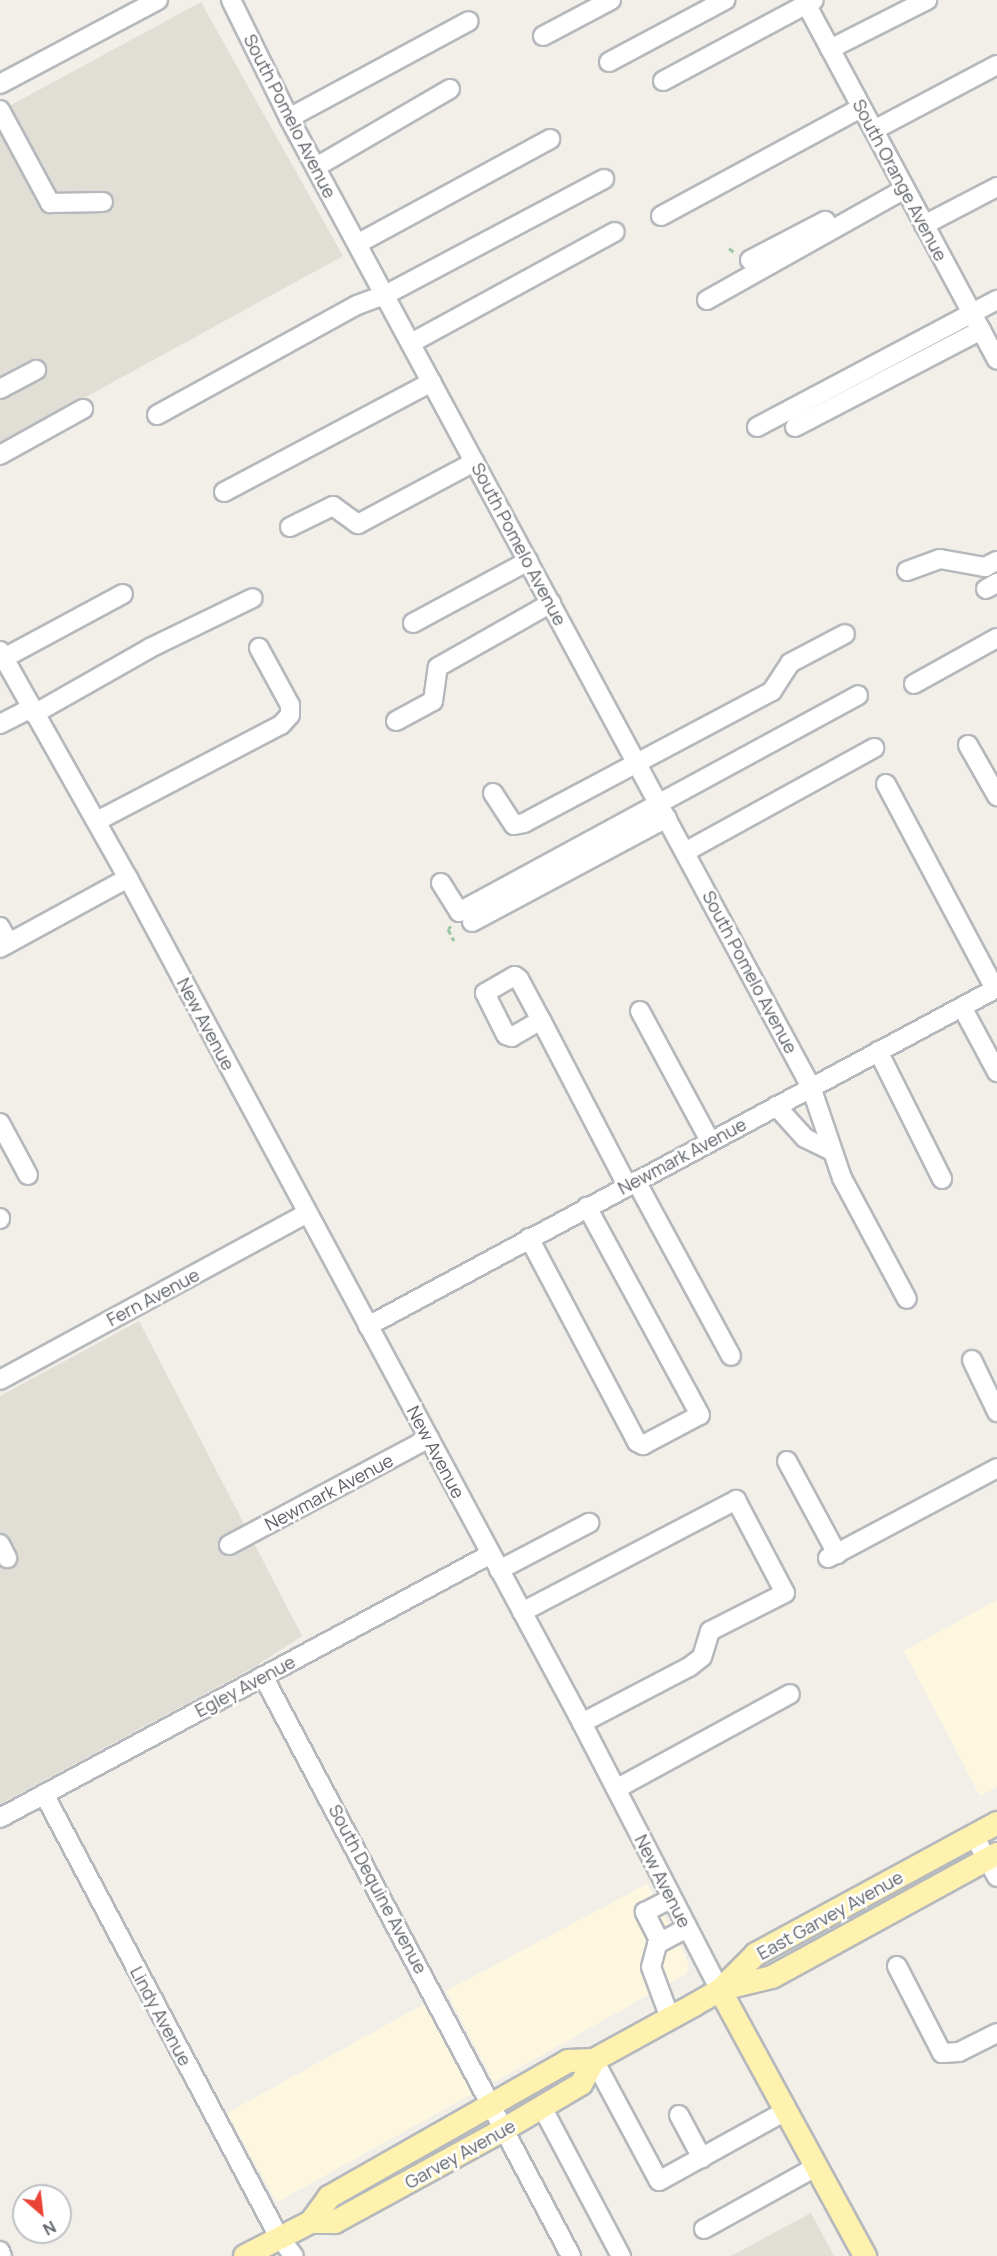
<!DOCTYPE html>
<style>
body{margin:0}
#map{position:relative;width:997px;height:2256px;overflow:hidden;background:#f1efe8;font-family:Manrope,sans-serif}
div>[style]{position:absolute}
.commercial>*{inset:0;background:#fef7e0;transform-origin:0 0}
.education>*{inset:0;background:#e1ded6}
.path>*{height:3px;margin-top:-1.5px;transform-origin:0;background:repeating-linear-gradient(90deg,#9cc7a9 0 6px,transparent 0 9px)}
.roads{filter:drop-shadow(2px 0 #b5b8bc) drop-shadow(-2px 0 #b5b8bc) drop-shadow(0 2px #b5b8bc) drop-shadow(0 -2px #b5b8bc)}
.minor>*{height:18px;margin:-9px;padding:0 9px;transform-origin:9px;border-radius:9px;background:#fff}
.major>*{height:22px;margin:-11px;padding:0 11px;transform-origin:11px;border-radius:11px;background:#fff2af}
span{translate:-50% -50%;white-space:nowrap;text-align:center;line-height:1.15;-webkit-text-stroke:5px #fff;paint-order:stroke}
.street-label{font-size:18px;color:#5f6368}
.north{position:absolute;left:12px;top:2184px;width:60px;height:60px;box-sizing:border-box;background:#fff;border:2px solid #bfc1c3;border-radius:50%;rotate:152deg;font-size:16px;font-weight:700;line-height:24px;text-align:center;color:#5f6368}
.north::after{content:'';display:block;margin:auto;width:21px;height:27px;background:#ea4335;clip-path:polygon(50% 0,100% 100%,50% 72%,0 100%)}
</style>
<div id="map">
<div class="commercial">
<div style="clip-path:polygon(997px 1600px,997px 1787px,980px 1796px,904px 1651px)"></div>
<div style="clip-path:polygon(647px 1884px,688px 1961px,687px 1973px,494px 2082px,446px 1991px)"></div>
<div style="left:424px;top:2004px;width:102px;height:225px;rotate:61deg"></div>
</div>
<div class="education">
<div style="clip-path:polygon(201px 2px,343px 256px,0 444px,0 111px)"></div>
<div style="clip-path:polygon(139px 1321px,302px 1636px,253px 1668px,0 1804px,0 1396px)"></div>
<div style="clip-path:polygon(811px 2213px,834px 2256px,731px 2256px)"></div>
</div>
<div class="path">
<div style="left:729px;top:248px;width:8px;rotate:40deg"></div>
<div style="left:451px;top:926px;width:4px;rotate:135deg"></div>
<div style="left:448px;top:929px;width:13px;rotate:63deg"></div>
</div>
<div class="roads">
<div class="minor">
<div style="left:231px;top:0;width:131px;rotate:63.8deg"></div>
<div style="left:289px;top:118px;width:1101px;rotate:61.69deg"></div>
<div style="left:811px;top:1087px;width:96px;rotate:71.2deg"></div>
<div style="left:842px;top:1178px;width:137px;rotate:61.8deg"></div>
<div style="left:804px;top:0;width:408px;rotate:61.8deg"></div>
<div style="left:543px;top:36px;width:77px;rotate:-27.9deg"></div>
<div style="left:830px;top:49px;width:109px;rotate:-26.8deg"></div>
<div style="left:609px;top:62px;width:132px;rotate:-28.1deg"></div>
<div style="left:663px;top:81px;width:171px;rotate:-28.2deg"></div>
<div style="left:0;top:84px;width:179px;rotate:-28deg"></div>
<div style="left:0;top:110px;width:106px;rotate:61.7deg"></div>
<div style="left:50px;top:203px;width:53px;rotate:-1.1deg"></div>
<div style="left:289px;top:118px;width:204px;rotate:-28.3deg"></div>
<div style="left:874px;top:130px;width:139px;rotate:-27.9deg"></div>
<div style="left:316px;top:167px;width:155px;rotate:-30.2deg"></div>
<div style="left:661px;top:216px;width:227px;rotate:-28.4deg"></div>
<div style="left:924px;top:225px;width:82px;rotate:-27.5deg"></div>
<div style="left:357px;top:244px;width:220px;rotate:-28.5deg"></div>
<div style="left:750px;top:260px;width:85px;rotate:-27.5deg"></div>
<div style="left:707px;top:300px;width:227px;rotate:-29.3deg"></div>
<div style="left:411px;top:343px;width:232px;rotate:-28.6deg"></div>
<div style="left:0;top:389px;width:41px;rotate:-27.8deg"></div>
<div style="left:157px;top:415px;width:228px;rotate:-28.8deg"></div>
<div style="left:357px;top:305px;width:30px;rotate:-20deg"></div>
<div style="left:385px;top:295px;width:248px;rotate:-27.9deg"></div>
<div style="left:757px;top:427px;width:272px;rotate:-27.9deg"></div>
<div style="left:795px;top:427px;width:210px;rotate:-27.5deg"></div>
<div style="left:0;top:455px;width:95px;rotate:-29deg"></div>
<div style="left:224px;top:492px;width:235px;rotate:-27.9deg"></div>
<div style="left:290px;top:527px;width:48px;rotate:-26deg"></div>
<div style="left:333px;top:506px;width:31px;rotate:36deg"></div>
<div style="left:358px;top:524px;width:132px;rotate:-28.1deg"></div>
<div style="left:907px;top:571px;width:35px;rotate:-20deg"></div>
<div style="left:940px;top:559px;width:46px;rotate:10.1deg"></div>
<div style="left:985px;top:567px;width:13px;rotate:-27deg"></div>
<div style="left:986px;top:589px;width:13px;rotate:-29deg"></div>
<div style="left:413px;top:623px;width:131px;rotate:-28.3deg"></div>
<div style="left:0;top:651px;width:261px;rotate:60.6deg"></div>
<div style="left:128px;top:878px;width:959px;rotate:61.75deg"></div>
<div style="left:582px;top:1723px;width:301px;rotate:62.7deg"></div>
<div style="left:4px;top:658px;width:135px;rotate:-28.3deg"></div>
<div style="left:914px;top:684px;width:95px;rotate:-29deg"></div>
<div style="left:34px;top:714px;width:133px;rotate:-29.6deg"></div>
<div style="left:150px;top:648px;width:114px;rotate:-25.9deg"></div>
<div style="left:396px;top:721px;width:42px;rotate:-28.4deg"></div>
<div style="left:433px;top:701px;width:34px;rotate:-82deg"></div>
<div style="left:438px;top:667px;width:130px;rotate:-29.5deg"></div>
<div style="left:0;top:724px;width:35px;rotate:-27deg"></div>
<div style="left:968px;top:745px;width:59px;rotate:60.4deg"></div>
<div style="left:886px;top:784px;width:232px;rotate:62deg"></div>
<div style="left:493px;top:793px;width:38px;rotate:57deg"></div>
<div style="left:514px;top:825px;width:10px;rotate:-11deg"></div>
<div style="left:524px;top:823px;width:281px;rotate:-28deg"></div>
<div style="left:772px;top:691px;width:33px;rotate:-57deg"></div>
<div style="left:790px;top:663px;width:62px;rotate:-27.8deg"></div>
<div style="left:97px;top:821px;width:208px;rotate:-27.6deg"></div>
<div style="left:281px;top:725px;width:13px;rotate:-48deg"></div>
<div style="left:290px;top:715px;width:10px;rotate:-90deg"></div>
<div style="left:290px;top:705px;width:65px;rotate:-118.5deg"></div>
<div style="left:685px;top:852px;width:216px;rotate:-28.8deg"></div>
<div style="left:441px;top:883px;width:34px;rotate:58deg"></div>
<div style="left:459px;top:912px;width:454px;rotate:-28.5deg"></div>
<div style="left:472px;top:922px;width:221px;rotate:-28.1deg"></div>
<div style="left:0;top:927px;width:18px;rotate:61deg"></div>
<div style="left:0;top:948px;width:146px;rotate:-28.7deg"></div>
<div style="left:962px;top:1007px;width:74px;rotate:61.7deg"></div>
<div style="left:640px;top:1011px;width:148px;rotate:61.7deg"></div>
<div style="left:541px;top:1020px;width:34px;rotate:150deg"></div>
<div style="left:512px;top:1037px;width:6px;rotate:-162deg"></div>
<div style="left:506px;top:1035px;width:47px;rotate:-116.6deg"></div>
<div style="left:485px;top:993px;width:34px;rotate:-30deg"></div>
<div style="left:515px;top:976px;width:5px;rotate:37deg"></div>
<div style="left:519px;top:979px;width:47px;rotate:61.8deg"></div>
<div style="left:541px;top:1020px;width:186px;rotate:62.5deg"></div>
<div style="left:878px;top:1051px;width:143px;rotate:63.4deg"></div>
<div style="left:776px;top:1106px;width:43px;rotate:47.8deg"></div>
<div style="left:805px;top:1138px;width:28px;rotate:26deg"></div>
<div style="left:0;top:1123px;width:59px;rotate:61.7deg"></div>
<div style="left:636px;top:1181px;width:199px;rotate:61.5deg"></div>
<div style="left:0;top:1218px;width:1px;rotate:90deg"></div>
<div style="left:529px;top:1238px;width:231px;rotate:62.1deg"></div>
<div style="left:637px;top:1442px;width:7px;rotate:27deg"></div>
<div style="left:643px;top:1445px;width:64px;rotate:-27.8deg"></div>
<div style="left:700px;top:1415px;width:237px;rotate:-118.5deg"></div>
<div style="left:368px;top:1326px;width:714px;rotate:-28.25deg"></div>
<div style="left:972px;top:1360px;width:58px;rotate:64.3deg"></div>
<div style="left:0;top:1380px;width:349px;rotate:-28.5deg"></div>
<div style="left:787px;top:1461px;width:106px;rotate:61.7deg"></div>
<div style="left:0;top:1544px;width:16px;rotate:63deg"></div>
<div style="left:229px;top:1545px;width:227px;rotate:-28.1deg"></div>
<div style="left:828px;top:1558px;width:191px;rotate:-28deg"></div>
<div style="left:499px;top:1570px;width:102px;rotate:-27.6deg"></div>
<div style="left:522px;top:1612px;width:242px;rotate:-27.6deg"></div>
<div style="left:736px;top:1500px;width:105px;rotate:62.2deg"></div>
<div style="left:785px;top:1593px;width:84px;rotate:153.1deg"></div>
<div style="left:710px;top:1631px;width:27px;rotate:107deg"></div>
<div style="left:702px;top:1657px;width:16px;rotate:142deg"></div>
<div style="left:689px;top:1667px;width:121px;rotate:152.4deg"></div>
<div style="left:263px;top:1676px;width:657px;rotate:62.03deg"></div>
<div style="left:616px;top:1789px;width:198px;rotate:-28.6deg"></div>
<div style="left:44px;top:1794px;width:501px;rotate:62.06deg"></div>
<div style="left:279px;top:2237px;width:24px;rotate:52deg"></div>
<div style="left:0;top:1818px;width:557px;rotate:-28.27deg"></div>
<div style="left:974px;top:1836px;width:47px;rotate:60.7deg"></div>
<div style="left:660px;top:1942px;width:34px;rotate:-117deg"></div>
<div style="left:645px;top:1912px;width:29px;rotate:-27deg"></div>
<div style="left:897px;top:1966px;width:98px;rotate:62.7deg"></div>
<div style="left:942px;top:2053px;width:17px;rotate:-3deg"></div>
<div style="left:959px;top:2052px;width:42px;rotate:-26.6deg"></div>
<div style="left:670px;top:2018px;width:54px;rotate:-110.4deg"></div>
<div style="left:651px;top:1967px;width:24px;rotate:-75deg"></div>
<div style="left:657px;top:1944px;width:34px;rotate:-28deg"></div>
<div style="left:594px;top:2060px;width:137px;rotate:61.8deg"></div>
<div style="left:659px;top:2181px;width:145px;rotate:-28.9deg"></div>
<div style="left:542px;top:2107px;width:169px;rotate:62.1deg"></div>
<div style="left:679px;top:2115px;width:49px;rotate:61.9deg"></div>
<div style="left:704px;top:2229px;width:129px;rotate:-29.1deg"></div>
<div style="left:0;top:2251px;width:5px;rotate:68deg"></div>
</div>
<div class="major">
<div style="left:722px;top:1989px;width:51px;rotate:-13.5deg"></div>
<div style="left:772px;top:1977px;width:256px;rotate:-28.7deg"></div>
<div style="left:720px;top:1990px;width:303px;rotate:61.4deg"></div>
<div style="left:594px;top:2060px;width:27px;rotate:118deg"></div>
<div style="left:581px;top:2084px;width:91px;rotate:149.5deg"></div>
<div style="left:503px;top:2130px;width:192px;rotate:151.3deg"></div>
<div style="left:335px;top:2222px;width:24px;rotate:180deg"></div>
<div style="left:311px;top:2222px;width:31px;rotate:-54deg"></div>
<div style="left:329px;top:2197px;width:275px;rotate:-29.6deg"></div>
<div style="left:568px;top:2061px;width:26px;rotate:-2deg"></div>
<div style="left:594px;top:2060px;width:114px;rotate:-28.8deg"></div>
<div style="left:694px;top:2005px;width:30px;rotate:-30deg"></div>
<div style="left:720px;top:1990px;width:51px;rotate:-45deg"></div>
<div style="left:756px;top:1954px;width:274px;rotate:-28.5deg"></div>
<div style="left:245px;top:2256px;width:74px;rotate:-27.3deg"></div>
</div>
</div>
<div class="street-label">
<span style="left:290px;top:116px;rotate:63deg">South Pomelo Avenue</span>
<span style="left:900px;top:180px;rotate:62deg">South Orange Avenue</span>
<span style="left:519px;top:544px;rotate:62deg">South Pomelo Avenue</span>
<span style="left:750px;top:972px;rotate:62deg">South Pomelo Avenue</span>
<span style="left:206px;top:1024px;rotate:62deg">New Avenue</span>
<span style="left:682px;top:1156px;rotate:-28deg">Newmark Avenue</span>
<span style="left:153px;top:1297px;rotate:-28deg">Fern Avenue</span>
<span style="left:436px;top:1452px;rotate:62deg">New Avenue</span>
<span style="left:329px;top:1492px;rotate:-28deg">Newmark Avenue</span>
<span style="left:245px;top:1686px;rotate:-28deg">Egley Avenue</span>
<span style="left:663px;top:1881px;rotate:63deg">New Avenue</span>
<span style="left:378px;top:1889px;rotate:62deg">South Dequine Avenue</span>
<span style="left:830px;top:1915px;rotate:-29deg">East Garvey Avenue</span>
<span style="left:161px;top:2016px;rotate:62deg">Lindy Avenue</span>
<span style="left:460px;top:2154px;rotate:-29deg">Garvey Avenue</span>
</div>
<div class="north">N</div>
</div>
